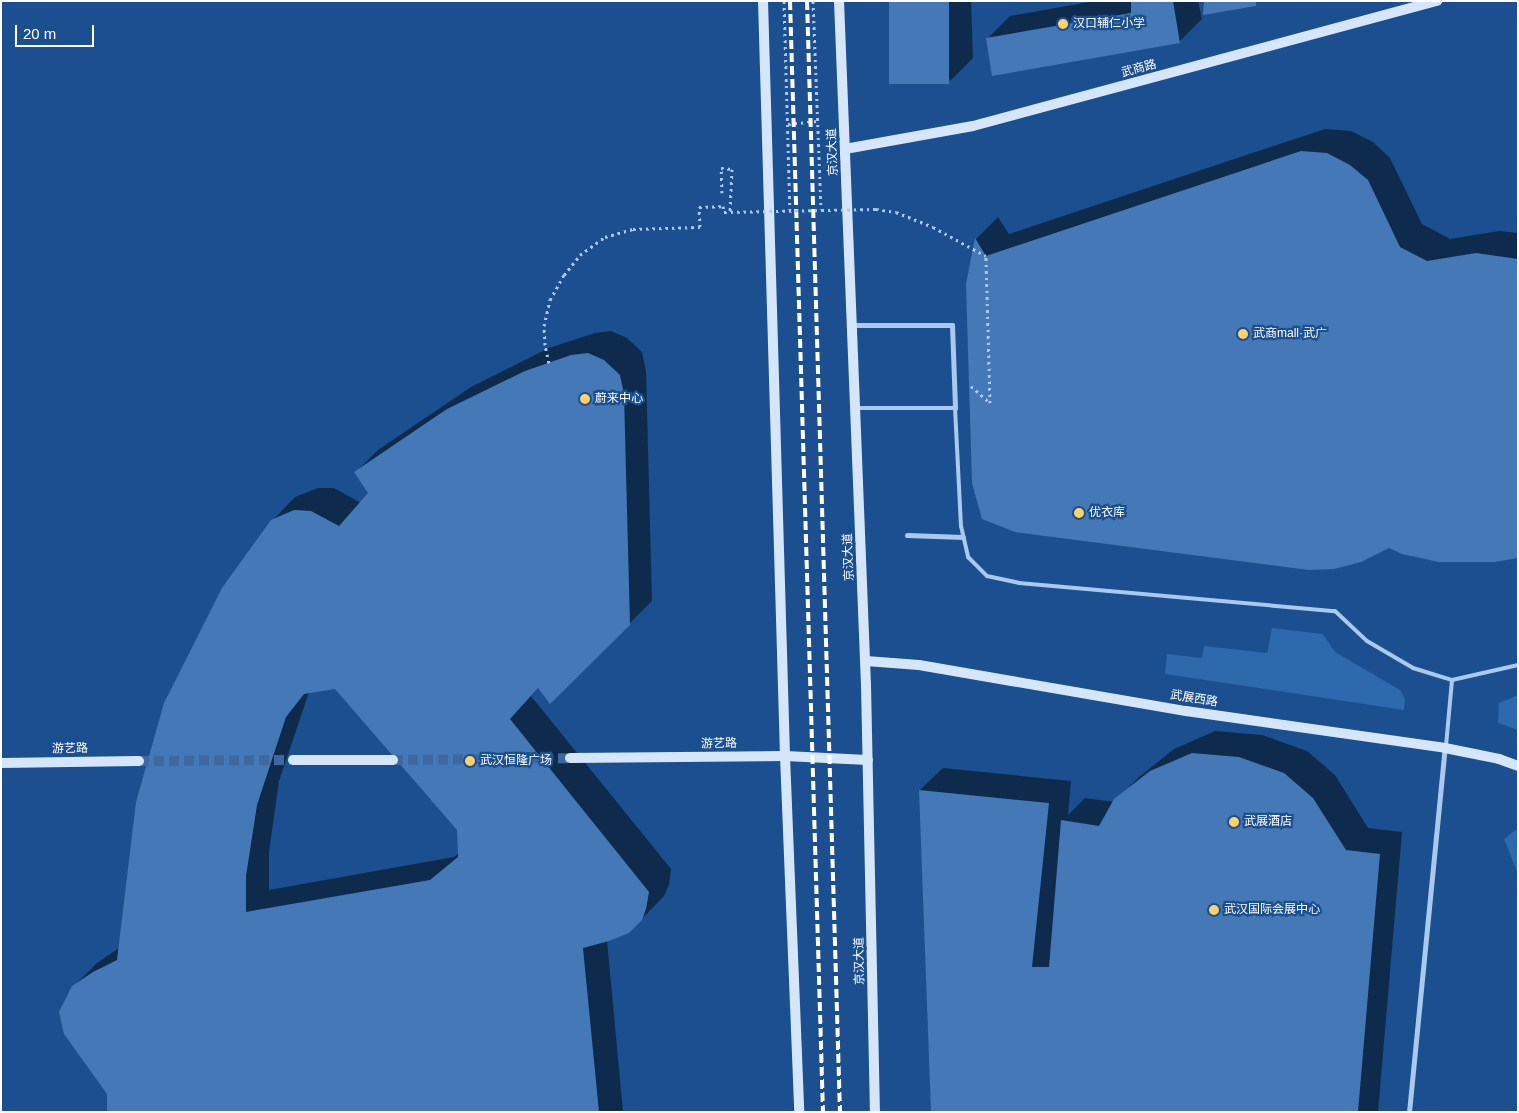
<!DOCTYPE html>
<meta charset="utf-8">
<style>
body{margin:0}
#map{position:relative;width:1519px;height:1113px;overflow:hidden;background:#1b4f8f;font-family:Helvetica,"Noto Sans SC",sans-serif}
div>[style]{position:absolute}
.green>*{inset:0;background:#2e69ad}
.shadow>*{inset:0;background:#0007}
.building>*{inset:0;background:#4478b7;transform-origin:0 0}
.secondary-tunnel>*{height:10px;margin-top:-5px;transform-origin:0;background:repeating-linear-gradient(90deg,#3d69a0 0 10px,transparent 0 15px)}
.path>*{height:3px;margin-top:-1.5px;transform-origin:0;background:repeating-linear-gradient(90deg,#a9c9ee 0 2.5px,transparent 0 6.5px)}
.lane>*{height:4px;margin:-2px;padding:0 2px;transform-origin:2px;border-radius:2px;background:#a9c9ee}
.street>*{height:5px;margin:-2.5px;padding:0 2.5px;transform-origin:2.5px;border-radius:2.5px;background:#a9c9ee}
.secondary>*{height:10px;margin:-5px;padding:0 5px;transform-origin:5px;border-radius:5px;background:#d6e6fa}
.rail>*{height:4px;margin-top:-2px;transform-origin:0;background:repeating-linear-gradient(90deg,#fff 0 9px,transparent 0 13px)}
.path-bridge>*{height:3px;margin-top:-1.5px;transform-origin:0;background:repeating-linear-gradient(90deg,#a9c9ee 0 2.5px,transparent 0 6.5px)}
.dots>*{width:14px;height:14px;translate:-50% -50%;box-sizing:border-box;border:2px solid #1b4f8f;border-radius:50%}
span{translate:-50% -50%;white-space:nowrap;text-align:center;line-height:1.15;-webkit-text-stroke:4.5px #1b4f8f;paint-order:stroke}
.poi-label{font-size:12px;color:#fff}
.left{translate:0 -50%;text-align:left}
.street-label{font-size:12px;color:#fff}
.frame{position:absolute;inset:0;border:2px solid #fff;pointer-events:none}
.scale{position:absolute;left:15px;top:25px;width:79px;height:22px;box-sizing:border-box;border:2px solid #fff;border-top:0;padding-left:6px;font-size:15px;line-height:18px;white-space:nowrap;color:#fff;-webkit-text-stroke:4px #1b4f8f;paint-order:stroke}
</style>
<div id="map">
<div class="green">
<div style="clip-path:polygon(1272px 628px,1323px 634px,1335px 652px,1400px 690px,1405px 699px,1404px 710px,1165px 674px,1167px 654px,1202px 658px,1204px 646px,1267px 653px)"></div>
<div style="clip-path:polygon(1518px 695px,1518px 730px,1498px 723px,1499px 703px)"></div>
<div style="clip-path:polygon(1518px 828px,1518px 874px,1504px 839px)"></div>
</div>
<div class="shadow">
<div style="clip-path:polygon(890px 1px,971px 1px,973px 58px,950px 81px)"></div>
<div style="clip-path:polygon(1095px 1px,1198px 1px,1202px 19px,1179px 42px,987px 39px,1010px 16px)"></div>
<div style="clip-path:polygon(1325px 129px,1351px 131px,1373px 142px,1390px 158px,1422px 224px,1450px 239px,1499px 231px,1518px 233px,1518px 557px,1388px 546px,968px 284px,976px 239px,998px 217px,1009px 234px)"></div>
<div style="clip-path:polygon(evenodd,611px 331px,627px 338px,642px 352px,646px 371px,652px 601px,629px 624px,539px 687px,531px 696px,671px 869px,669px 885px,664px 896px,629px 932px,607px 940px,623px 1112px,109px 1112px,108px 1094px,73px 987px,97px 963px,119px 948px,272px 521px,295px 497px,318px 488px,334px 488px,361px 503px,370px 493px,356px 472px,378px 450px,471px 387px,549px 348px,595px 333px,611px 331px,335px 687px,458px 830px,459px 853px,454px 857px,269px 890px,269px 852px,279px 781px,309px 692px,335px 687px)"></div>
<div style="clip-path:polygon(1215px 731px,1262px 735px,1307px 751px,1335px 775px,1368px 828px,1402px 832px,1378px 1112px,932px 1112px,920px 790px,943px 768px,1071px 781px,1068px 815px,1085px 798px,1114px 802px,1139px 777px,1174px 749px)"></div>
</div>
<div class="building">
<div style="left:889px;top:1px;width:60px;height:83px"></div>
<div style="clip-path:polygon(1131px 1px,1173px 1px,1180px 43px,992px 76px,986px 38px,1131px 13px)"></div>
<div style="clip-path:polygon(1204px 1px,1256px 1px,1256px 6px,1203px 15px)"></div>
<div style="clip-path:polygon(1301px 151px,1327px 153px,1350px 165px,1368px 180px,1400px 247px,1427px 261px,1476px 253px,1518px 259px,1518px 558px,1495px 562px,1439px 562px,1402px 554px,1389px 548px,1361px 562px,1334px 569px,1309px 570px,1015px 532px,982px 519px,972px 483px,969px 384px,966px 284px,975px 238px,986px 256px)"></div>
<div style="clip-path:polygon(evenodd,588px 353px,604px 360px,620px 375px,624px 394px,630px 625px,550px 704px,538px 688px,510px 719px,649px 892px,646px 909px,642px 920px,629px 933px,609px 941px,583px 948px,599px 1112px,107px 1112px,107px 1094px,64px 1034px,59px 1012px,72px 986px,93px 972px,117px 960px,136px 802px,164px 703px,222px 588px,271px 520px,294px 510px,311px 511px,339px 526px,368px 493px,354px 472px,447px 409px,525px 371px,571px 355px,588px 353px,335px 689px,457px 830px,458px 857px,430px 880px,246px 912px,246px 876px,257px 805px,286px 717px,304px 694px,335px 689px)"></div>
<div style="clip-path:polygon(1192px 753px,1239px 757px,1284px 773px,1313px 798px,1346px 850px,1380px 854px,1358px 1112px,931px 1112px,919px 790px,1049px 803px,1032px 967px,1049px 967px,1061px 820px,1099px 826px,1114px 799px,1150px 771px)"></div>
</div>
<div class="secondary-tunnel">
<div style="left:393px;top:760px;width:177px;rotate:-0.6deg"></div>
<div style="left:139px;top:761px;width:154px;rotate:-0.4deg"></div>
</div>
<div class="path">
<div style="left:784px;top:1px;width:209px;rotate:88.4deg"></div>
<div style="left:813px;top:1px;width:208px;rotate:87.8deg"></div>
<div style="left:788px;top:124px;width:29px;rotate:-6deg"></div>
<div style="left:722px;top:193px;width:25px;rotate:-92deg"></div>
<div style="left:721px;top:168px;width:11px;rotate:5deg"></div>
<div style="left:732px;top:169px;width:43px;rotate:92.7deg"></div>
<div style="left:971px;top:386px;width:25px;rotate:42deg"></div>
<div style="left:990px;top:403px;width:147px;rotate:-91.6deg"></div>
</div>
<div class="lane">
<div style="left:856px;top:408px;width:99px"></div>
<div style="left:955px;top:408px;width:118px;rotate:87.1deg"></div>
<div style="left:961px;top:526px;width:32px;rotate:77deg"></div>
<div style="left:968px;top:557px;width:27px;rotate:45deg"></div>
<div style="left:987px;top:576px;width:33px;rotate:12deg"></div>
<div style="left:1019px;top:583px;width:317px;rotate:5.1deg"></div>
<div style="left:1335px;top:611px;width:44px;rotate:43.2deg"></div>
<div style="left:1367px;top:641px;width:53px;rotate:30.4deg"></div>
<div style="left:1413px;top:668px;width:41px;rotate:17.1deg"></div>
<div style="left:1446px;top:746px;width:66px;rotate:-84.8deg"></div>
<div style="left:1452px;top:680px;width:68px;rotate:-12.8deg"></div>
</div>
<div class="street">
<div style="left:852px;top:325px;width:100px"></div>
<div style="left:952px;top:325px;width:83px;rotate:87.9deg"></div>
<div style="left:907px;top:535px;width:56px;rotate:2deg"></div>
<div style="left:1409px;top:1112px;width:366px;rotate:-84.4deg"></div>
</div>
<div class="secondary">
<div style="left:763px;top:1px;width:755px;rotate:88.33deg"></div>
<div style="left:785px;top:756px;width:356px;rotate:87.7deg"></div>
<div style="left:839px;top:1px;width:685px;rotate:87.74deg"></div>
<div style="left:866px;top:685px;width:427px;rotate:88.8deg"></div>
<div style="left:845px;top:149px;width:130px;rotate:-10.2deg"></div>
<div style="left:973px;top:126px;width:481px;rotate:-15.1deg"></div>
<div style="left:866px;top:661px;width:53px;rotate:4.3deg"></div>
<div style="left:919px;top:665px;width:271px;rotate:9.8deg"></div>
<div style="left:1186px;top:711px;width:262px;rotate:8.1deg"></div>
<div style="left:1445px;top:748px;width:55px;rotate:11.5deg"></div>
<div style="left:1499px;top:759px;width:20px;rotate:20deg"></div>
<div style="left:570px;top:758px;width:215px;rotate:-0.5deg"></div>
<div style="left:785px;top:756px;width:83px;rotate:2.8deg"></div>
<div style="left:293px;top:760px;width:100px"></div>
<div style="left:1px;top:763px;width:138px;rotate:-0.8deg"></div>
</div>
<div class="rail">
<div style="left:790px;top:1px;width:1111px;rotate:88.3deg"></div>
<div style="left:807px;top:1px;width:1111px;rotate:88.3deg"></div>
</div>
<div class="path-bridge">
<div style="left:549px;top:363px;width:18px;rotate:-103deg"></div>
<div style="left:545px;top:345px;width:19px;rotate:-93deg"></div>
<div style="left:544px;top:326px;width:27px;rotate:-77deg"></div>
<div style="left:550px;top:300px;width:29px;rotate:-61deg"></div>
<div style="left:564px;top:275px;width:26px;rotate:-51deg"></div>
<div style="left:580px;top:255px;width:31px;rotate:-36deg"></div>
<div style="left:605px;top:237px;width:29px;rotate:-16deg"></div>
<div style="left:633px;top:229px;width:67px;rotate:-1.7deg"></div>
<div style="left:700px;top:227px;width:20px;rotate:-93deg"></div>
<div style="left:699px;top:207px;width:24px;rotate:-2deg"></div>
<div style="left:723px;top:206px;width:6px;rotate:81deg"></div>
<div style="left:724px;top:212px;width:152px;rotate:-1.1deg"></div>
<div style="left:876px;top:209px;width:20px;rotate:9deg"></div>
<div style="left:896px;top:212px;width:40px;rotate:22deg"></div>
<div style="left:933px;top:227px;width:60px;rotate:28.7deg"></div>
</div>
<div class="dots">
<div style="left:1063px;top:24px;background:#ffd166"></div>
<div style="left:1243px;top:334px;background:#ffd166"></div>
<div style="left:585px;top:399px;background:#ffd166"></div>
<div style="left:1079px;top:513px;background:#ffd166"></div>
<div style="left:470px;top:761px;background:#ffd166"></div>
<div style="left:1234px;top:822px;background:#ffd166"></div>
<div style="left:1214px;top:910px;background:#ffd166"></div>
</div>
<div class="poi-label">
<span class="left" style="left:1073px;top:24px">汉口辅仁小学</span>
<span class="left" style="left:1253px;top:334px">武商mall·武广</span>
<span class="left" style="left:595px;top:399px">蔚来中心</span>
<span class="left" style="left:1089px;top:513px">优衣库</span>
<span class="left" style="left:480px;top:761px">武汉恒隆广场</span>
<span class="left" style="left:1244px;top:822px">武展酒店</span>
<span class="left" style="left:1224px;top:910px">武汉国际会展中心</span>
</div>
<div class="street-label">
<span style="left:1139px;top:69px;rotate:-15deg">武商路</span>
<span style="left:833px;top:152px;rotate:-92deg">京汉大道</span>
<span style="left:849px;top:557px;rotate:-92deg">京汉大道</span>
<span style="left:1194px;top:699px;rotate:9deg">武展西路</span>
<span style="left:719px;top:744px;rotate:-1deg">游艺路</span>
<span style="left:70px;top:749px;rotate:-1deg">游艺路</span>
<span style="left:860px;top:961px;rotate:-91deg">京汉大道</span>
</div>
<div class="frame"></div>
<div class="scale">20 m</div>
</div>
